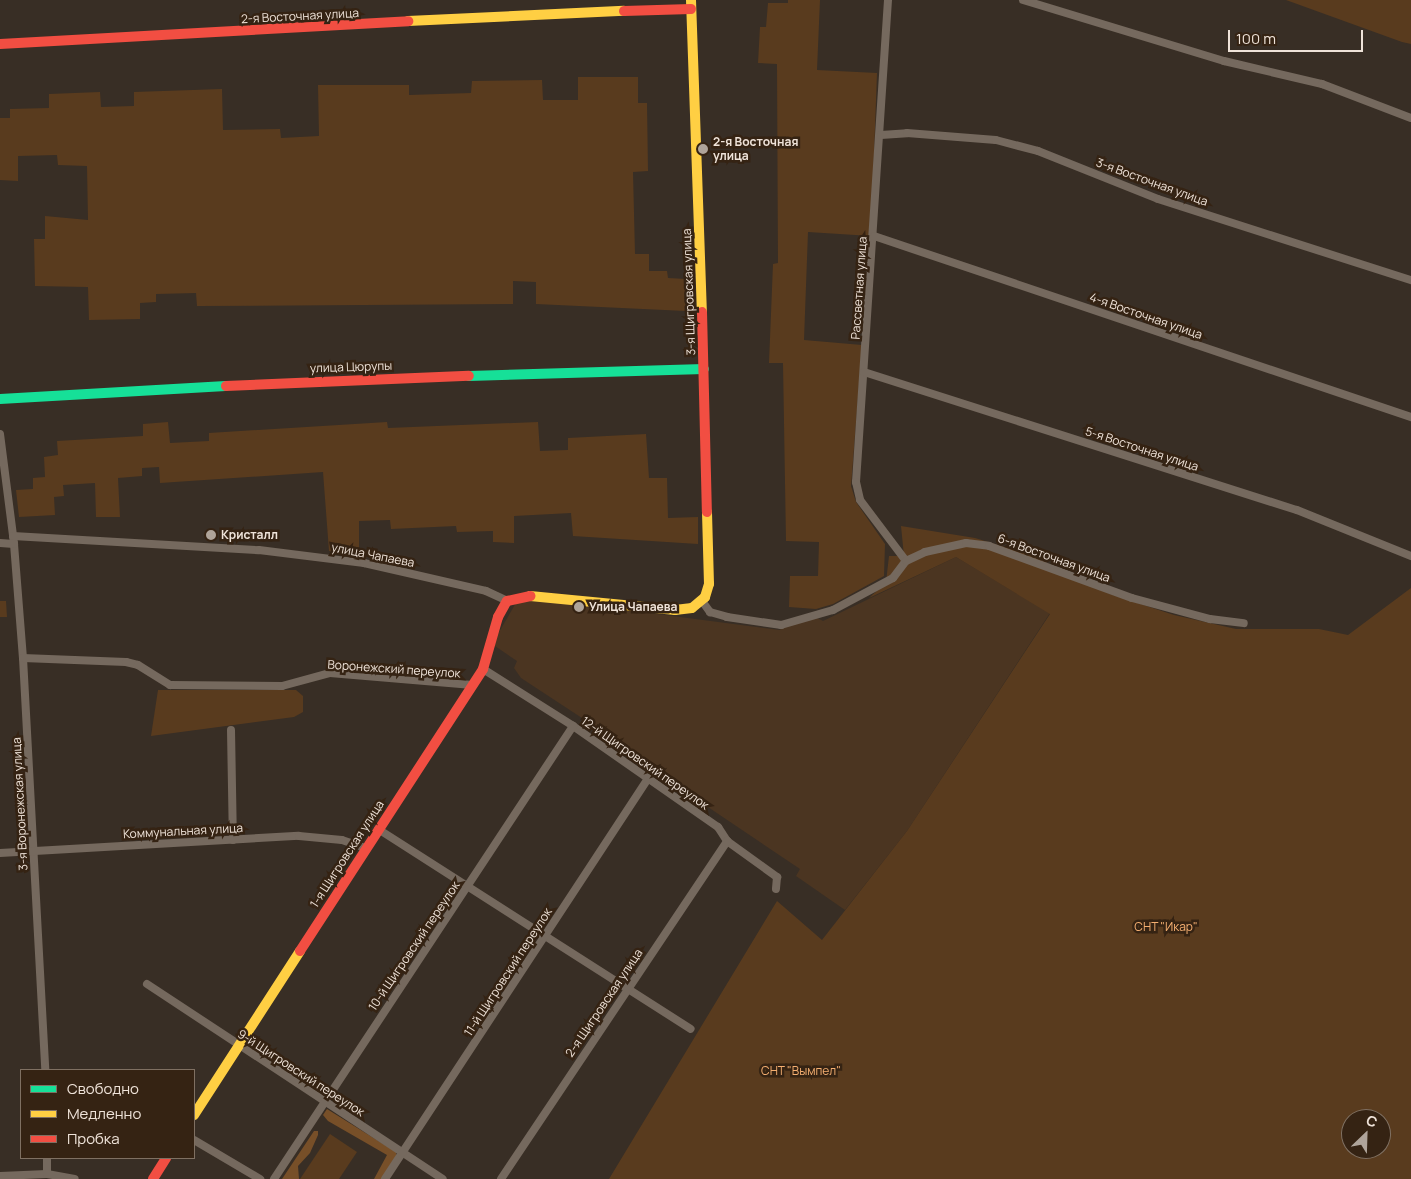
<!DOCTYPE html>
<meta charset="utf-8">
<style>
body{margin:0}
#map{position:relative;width:1411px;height:1179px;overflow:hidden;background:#382e25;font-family:Manrope,sans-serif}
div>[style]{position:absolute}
.built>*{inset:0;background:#4b3521}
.green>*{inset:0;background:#593b1e}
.forest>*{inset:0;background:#774f28}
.street>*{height:8px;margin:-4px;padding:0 4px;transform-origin:4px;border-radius:4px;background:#75695e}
.fast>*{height:10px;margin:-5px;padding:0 5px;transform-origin:5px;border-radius:5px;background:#16e098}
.slow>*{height:10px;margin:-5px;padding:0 5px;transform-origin:5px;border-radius:5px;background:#ffcf43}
.jam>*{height:10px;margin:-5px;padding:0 5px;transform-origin:5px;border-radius:5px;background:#f24e42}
.dots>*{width:14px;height:14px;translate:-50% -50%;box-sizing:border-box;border:2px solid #352313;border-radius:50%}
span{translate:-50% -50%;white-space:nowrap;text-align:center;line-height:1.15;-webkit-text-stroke:5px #352313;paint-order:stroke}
.street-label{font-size:12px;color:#efe3d9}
.poi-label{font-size:12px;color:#efe3d9;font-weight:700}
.left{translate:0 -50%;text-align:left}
.park-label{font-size:12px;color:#f5af71}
.legend{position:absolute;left:20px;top:1069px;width:175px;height:90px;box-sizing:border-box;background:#352313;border:1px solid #7f7062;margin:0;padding:6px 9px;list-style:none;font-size:15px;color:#efe3d9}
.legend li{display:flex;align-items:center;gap:10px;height:25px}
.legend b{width:25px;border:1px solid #7f7062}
.north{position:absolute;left:1341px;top:1109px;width:50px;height:50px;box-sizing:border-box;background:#352313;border:1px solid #7f7062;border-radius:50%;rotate:24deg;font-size:14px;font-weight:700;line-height:20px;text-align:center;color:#efe3d9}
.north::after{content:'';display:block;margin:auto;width:18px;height:22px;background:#afa49a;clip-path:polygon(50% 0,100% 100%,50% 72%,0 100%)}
.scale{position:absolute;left:1228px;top:30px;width:135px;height:22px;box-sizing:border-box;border:2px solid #efe3d9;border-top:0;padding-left:6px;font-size:15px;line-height:18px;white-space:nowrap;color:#efe3d9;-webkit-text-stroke:4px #352313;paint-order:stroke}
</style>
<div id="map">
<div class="built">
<div style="clip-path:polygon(956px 557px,1050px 613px,907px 831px,845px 910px,796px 876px,800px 869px,650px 768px,652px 764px,521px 678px,514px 668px,517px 661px,492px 644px,520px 596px,780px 630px,783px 623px,812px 615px,823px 621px)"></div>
</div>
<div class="green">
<div style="clip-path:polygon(788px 0,820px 0,817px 70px,877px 73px,871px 236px,808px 232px,804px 340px,862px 345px,851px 486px,856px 502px,885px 544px,884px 576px,833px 604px,816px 609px,789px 607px,790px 576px,818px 576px,819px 542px,786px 541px,783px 363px,769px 363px,773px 264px,778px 263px,777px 64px,758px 63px,760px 27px,766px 27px,768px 3px,788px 3px)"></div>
<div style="clip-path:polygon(1286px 0,1411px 0,1411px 44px,1402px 42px)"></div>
<div style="clip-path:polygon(578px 77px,638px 77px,638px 103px,647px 103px,648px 171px,633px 172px,635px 254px,649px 254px,649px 271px,667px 271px,668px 278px,686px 279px,686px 311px,536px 304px,536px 282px,513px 281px,513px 304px,197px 306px,196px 293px,156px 294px,156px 302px,140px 303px,140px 319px,89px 320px,88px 287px,35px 286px,34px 239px,45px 239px,45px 216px,88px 220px,87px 166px,58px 165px,57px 155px,18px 156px,18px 181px,0 180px,0 118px,10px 118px,10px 109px,49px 108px,49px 94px,100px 92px,101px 107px,134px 106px,134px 92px,222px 89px,223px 130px,280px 129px,281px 138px,319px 136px,318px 85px,409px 85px,409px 95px,471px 93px,472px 81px,542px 80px,543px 100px,578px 100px)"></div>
<div style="clip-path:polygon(168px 422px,170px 443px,209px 441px,209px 433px,387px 422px,388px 428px,538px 422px,540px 451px,568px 450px,568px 438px,646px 434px,649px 478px,667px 478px,668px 518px,698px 517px,698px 544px,573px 536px,571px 513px,514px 516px,514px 543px,493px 542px,493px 531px,457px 532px,456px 526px,391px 529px,390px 520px,359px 521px,359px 554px,329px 551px,323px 472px,160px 483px,159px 467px,142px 468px,142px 476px,118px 478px,120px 517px,96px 517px,95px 483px,63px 485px,64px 496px,54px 497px,55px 515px,19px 517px,16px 490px,33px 489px,33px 478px,45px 477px,44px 457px,58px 455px,57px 441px,143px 436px,143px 424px)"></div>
<div style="clip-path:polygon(evenodd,901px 526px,975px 538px,1031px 555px,1110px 594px,1174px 615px,1236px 629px,1319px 629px,1348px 635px,1411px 588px,1411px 1179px,609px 1179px,777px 901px,822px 940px,907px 831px,1050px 614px,956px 557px,869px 598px,886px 582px,889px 556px,904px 556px,901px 526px,1351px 1119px,1381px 1119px,1381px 1149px,1351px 1149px,1351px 1119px)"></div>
<div style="clip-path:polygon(0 601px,6px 601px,7px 617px,0 617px)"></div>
<div style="clip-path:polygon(158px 690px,296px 690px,303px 696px,303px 712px,294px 717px,151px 736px)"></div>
<div style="clip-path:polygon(330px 1134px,357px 1152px,339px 1179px,300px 1179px)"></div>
</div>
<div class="forest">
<div style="clip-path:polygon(327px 1109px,396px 1152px,397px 1159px,383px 1179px,374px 1179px,387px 1155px,328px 1121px,323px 1115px)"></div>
<div style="clip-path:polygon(314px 1131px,318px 1131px,318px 1135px,310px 1153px,298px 1166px,299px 1179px,282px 1179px)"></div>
</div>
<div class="street">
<div style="left:888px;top:0;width:483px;rotate:93.8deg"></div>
<div style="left:856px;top:482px;width:18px;rotate:77deg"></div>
<div style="left:860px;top:500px;width:76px;rotate:53deg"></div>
<div style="left:1023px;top:0;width:210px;rotate:16.9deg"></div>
<div style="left:1224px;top:61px;width:101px;rotate:13.2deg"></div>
<div style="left:1322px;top:84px;width:95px;rotate:20.9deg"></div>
<div style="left:881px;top:135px;width:26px;rotate:-4deg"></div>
<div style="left:907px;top:133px;width:89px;rotate:4.5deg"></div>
<div style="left:996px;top:140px;width:43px;rotate:14.7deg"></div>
<div style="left:1038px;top:151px;width:129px;rotate:21.8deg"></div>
<div style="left:1158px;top:199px;width:266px;rotate:17.8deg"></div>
<div style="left:874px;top:236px;width:567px;rotate:18.63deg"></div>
<div style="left:864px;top:372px;width:454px;rotate:17.7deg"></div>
<div style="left:1297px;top:510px;width:123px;rotate:22deg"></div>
<div style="left:0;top:434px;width:111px;rotate:82.7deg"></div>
<div style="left:14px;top:544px;width:114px;rotate:85.5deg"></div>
<div style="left:23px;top:658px;width:413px;rotate:86.9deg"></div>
<div style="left:13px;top:536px;width:246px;rotate:3.3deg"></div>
<div style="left:259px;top:550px;width:106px;rotate:7.1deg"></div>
<div style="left:364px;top:563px;width:125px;rotate:12.9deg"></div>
<div style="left:486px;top:591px;width:23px;rotate:25deg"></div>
<div style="left:0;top:543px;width:14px;rotate:4deg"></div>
<div style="left:702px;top:601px;width:14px;rotate:54deg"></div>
<div style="left:710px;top:612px;width:18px;rotate:16deg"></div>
<div style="left:727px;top:617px;width:55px;rotate:8.4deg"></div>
<div style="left:781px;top:625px;width:54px;rotate:-16.1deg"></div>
<div style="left:833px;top:610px;width:68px;rotate:-28.1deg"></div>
<div style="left:893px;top:578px;width:21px;rotate:-53deg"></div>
<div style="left:906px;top:561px;width:21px;rotate:-25deg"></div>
<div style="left:925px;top:552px;width:42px;rotate:-12.4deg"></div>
<div style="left:966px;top:543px;width:23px;rotate:7deg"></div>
<div style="left:989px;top:546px;width:152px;rotate:20deg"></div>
<div style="left:1132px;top:598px;width:81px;rotate:15.1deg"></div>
<div style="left:1210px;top:619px;width:34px;rotate:7deg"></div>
<div style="left:23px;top:658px;width:103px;rotate:2.2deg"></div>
<div style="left:126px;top:662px;width:12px;rotate:14deg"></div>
<div style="left:138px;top:665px;width:38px;rotate:32deg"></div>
<div style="left:170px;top:685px;width:112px;rotate:0.5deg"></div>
<div style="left:282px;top:686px;width:50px;rotate:-15.2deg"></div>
<div style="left:330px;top:673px;width:143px;rotate:4.8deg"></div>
<div style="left:483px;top:669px;width:107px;rotate:32.3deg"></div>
<div style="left:573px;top:726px;width:177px;rotate:34.9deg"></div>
<div style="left:718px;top:827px;width:17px;rotate:57deg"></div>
<div style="left:727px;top:841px;width:62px;rotate:35.8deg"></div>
<div style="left:777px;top:877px;width:12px;rotate:95deg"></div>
<div style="left:231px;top:730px;width:110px;rotate:89deg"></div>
<div style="left:378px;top:829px;width:371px;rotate:32.6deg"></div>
<div style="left:0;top:853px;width:299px;rotate:-3.3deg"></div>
<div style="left:299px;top:836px;width:43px;rotate:5.3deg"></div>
<div style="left:342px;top:840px;width:24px;rotate:19deg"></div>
<div style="left:147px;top:984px;width:354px;rotate:33.4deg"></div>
<div style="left:194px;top:1140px;width:77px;rotate:30.6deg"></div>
<div style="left:47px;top:1158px;width:16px;rotate:90deg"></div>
<div style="left:0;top:1176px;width:47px;rotate:-2.4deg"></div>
<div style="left:47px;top:1174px;width:28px;rotate:10deg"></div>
<div style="left:274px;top:1179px;width:543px;rotate:-56.57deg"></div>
<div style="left:385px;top:1179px;width:480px;rotate:-56.7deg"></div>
<div style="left:501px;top:1179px;width:407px;rotate:-56.2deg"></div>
</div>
<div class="fast">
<div style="left:469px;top:376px;width:235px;rotate:-1.7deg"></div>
<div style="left:0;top:399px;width:226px;rotate:-3.3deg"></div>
</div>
<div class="slow">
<div style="left:691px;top:0;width:312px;rotate:88deg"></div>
<div style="left:408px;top:21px;width:216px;rotate:-2.7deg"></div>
<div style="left:530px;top:596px;width:146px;rotate:5.5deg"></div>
<div style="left:675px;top:610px;width:17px;rotate:-7deg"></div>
<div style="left:692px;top:608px;width:17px;rotate:-40deg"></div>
<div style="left:705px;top:597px;width:14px;rotate:-73deg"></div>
<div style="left:709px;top:584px;width:72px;rotate:-91.6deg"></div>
<div style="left:194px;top:1115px;width:195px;rotate:-57.1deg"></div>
</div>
<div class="jam">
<div style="left:624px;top:11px;width:67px;rotate:-1.7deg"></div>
<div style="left:0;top:44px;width:409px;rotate:-3.2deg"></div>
<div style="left:702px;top:312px;width:200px;rotate:88.6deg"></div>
<div style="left:226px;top:386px;width:243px;rotate:-2.4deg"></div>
<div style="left:300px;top:951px;width:336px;rotate:-57deg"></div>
<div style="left:483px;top:669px;width:54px;rotate:-73.9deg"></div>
<div style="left:498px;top:617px;width:18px;rotate:-61deg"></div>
<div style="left:507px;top:601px;width:24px;rotate:-12deg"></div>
<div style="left:153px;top:1179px;width:25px;rotate:-58deg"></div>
</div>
<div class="dots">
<div style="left:703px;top:149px;background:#afa49a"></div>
<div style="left:211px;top:535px;background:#afa49a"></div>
<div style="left:579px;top:607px;background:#afa49a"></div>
</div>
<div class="street-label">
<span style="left:300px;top:16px;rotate:-3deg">2-я Восточная улица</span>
<span style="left:1152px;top:182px;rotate:20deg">3-я Восточная улица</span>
<span style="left:859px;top:288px;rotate:-86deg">Рассветная улица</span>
<span style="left:689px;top:292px;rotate:-92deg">3-я Щигровская улица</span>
<span style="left:1146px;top:316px;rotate:19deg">4-я Восточная улица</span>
<span style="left:351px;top:367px;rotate:-2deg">улица Цюрупы</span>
<span style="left:1142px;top:449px;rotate:18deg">5-я Восточная улица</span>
<span style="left:373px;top:555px;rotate:11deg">улица Чапаева</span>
<span style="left:1054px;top:558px;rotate:20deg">6-я Восточная улица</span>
<span style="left:394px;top:669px;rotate:4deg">Воронежский переулок</span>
<span style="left:645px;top:763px;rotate:35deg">12-й Щигровский переулок</span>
<span style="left:20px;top:804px;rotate:-93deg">3-я Воронежская улица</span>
<span style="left:183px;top:831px;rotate:-3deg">Коммунальная улица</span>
<span style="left:347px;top:854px;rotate:-57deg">1-я Щигровская улица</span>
<span style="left:414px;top:946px;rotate:-56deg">10-й Щигровский переулок</span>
<span style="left:508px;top:972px;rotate:-57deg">11-й Щигровский переулок</span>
<span style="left:604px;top:1003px;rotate:-56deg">2-я Щигровская улица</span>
<span style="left:301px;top:1073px;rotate:33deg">9-й Щигровский переулок</span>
</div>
<div class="poi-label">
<span class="left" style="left:713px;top:149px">2-я Восточная<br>улица</span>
<span class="left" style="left:221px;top:535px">Кристалл</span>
<span class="left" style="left:589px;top:607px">Улица Чапаева</span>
</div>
<div class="park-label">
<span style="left:1166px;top:927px">СНТ "Икар"</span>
<span style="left:801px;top:1071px">СНТ "Вымпел"</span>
</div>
<ul class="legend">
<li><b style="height:6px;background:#16e098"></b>Свободно</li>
<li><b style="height:6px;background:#ffcf43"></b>Медленно</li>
<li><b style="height:6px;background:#f24e42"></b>Пробка</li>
</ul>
<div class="north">С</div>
<div class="scale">100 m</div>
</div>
